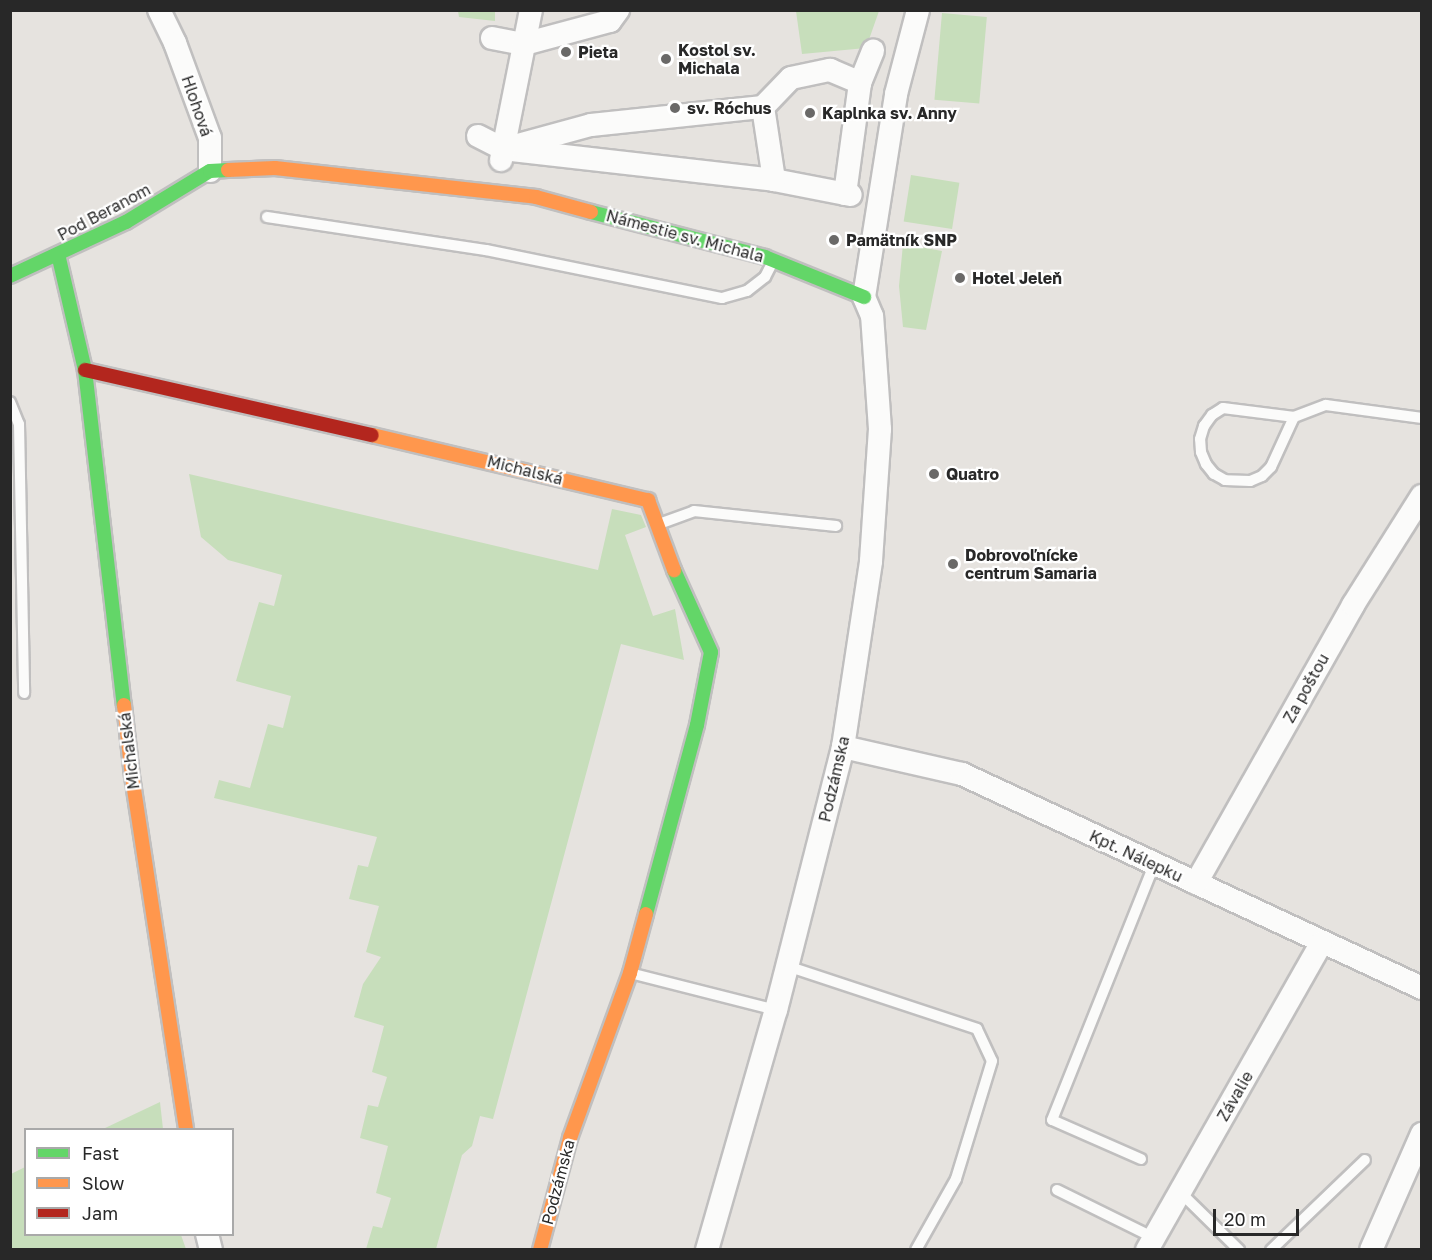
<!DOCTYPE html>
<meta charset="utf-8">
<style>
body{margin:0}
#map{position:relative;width:1432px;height:1260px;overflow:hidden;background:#e6e3df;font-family:"Golos Text",sans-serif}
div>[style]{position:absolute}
.green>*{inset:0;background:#c7debb;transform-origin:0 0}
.roads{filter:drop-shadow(2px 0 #c0bfbf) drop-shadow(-2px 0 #c0bfbf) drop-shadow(0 2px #c0bfbf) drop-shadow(0 -2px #c0bfbf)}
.lane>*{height:10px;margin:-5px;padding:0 5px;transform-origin:5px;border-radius:5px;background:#fbfbfa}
.street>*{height:22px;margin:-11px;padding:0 11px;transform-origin:11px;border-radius:11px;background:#fbfbfa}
.fast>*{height:14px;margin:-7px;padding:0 7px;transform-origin:7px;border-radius:7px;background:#63d668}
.slow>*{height:14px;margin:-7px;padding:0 7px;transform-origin:7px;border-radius:7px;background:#ff974d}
.jam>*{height:14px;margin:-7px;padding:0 7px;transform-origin:7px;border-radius:7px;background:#b3261e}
.dots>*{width:16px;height:16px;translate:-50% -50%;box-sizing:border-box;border:3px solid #fff;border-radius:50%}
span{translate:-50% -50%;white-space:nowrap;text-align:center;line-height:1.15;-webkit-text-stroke:4.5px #fff;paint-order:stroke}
.poi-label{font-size:16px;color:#282828;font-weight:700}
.left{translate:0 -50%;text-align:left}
.street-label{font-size:16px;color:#282828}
.frame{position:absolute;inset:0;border:12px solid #282828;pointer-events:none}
.legend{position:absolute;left:24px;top:1128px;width:210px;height:108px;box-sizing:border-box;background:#fff;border:2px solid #a9a9a9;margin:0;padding:8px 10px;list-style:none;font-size:18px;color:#282828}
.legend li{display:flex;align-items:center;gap:12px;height:30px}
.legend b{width:30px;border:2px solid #a9a9a9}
.scale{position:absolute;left:1213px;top:1209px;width:86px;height:27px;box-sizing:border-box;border:3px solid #282828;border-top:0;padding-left:8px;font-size:18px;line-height:21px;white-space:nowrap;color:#282828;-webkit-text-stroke:4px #fff;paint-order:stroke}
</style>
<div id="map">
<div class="green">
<div style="clip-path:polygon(458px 11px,495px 11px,495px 21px,459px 17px)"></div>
<div style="clip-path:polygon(796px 11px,879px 11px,866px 48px,802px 54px)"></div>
<div style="left:942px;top:13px;width:45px;height:87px;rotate:5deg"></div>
<div style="left:911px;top:175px;width:49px;height:47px;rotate:9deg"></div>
<div style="clip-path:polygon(903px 244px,942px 251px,926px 330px,903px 327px,899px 286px)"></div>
<div style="clip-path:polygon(189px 474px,598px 570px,612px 509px,641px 515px,646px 527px,625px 535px,653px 616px,675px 609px,684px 660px,621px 644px,493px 1119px,480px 1116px,472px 1146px,462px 1155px,436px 1249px,366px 1249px,373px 1226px,382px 1228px,391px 1198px,376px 1193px,388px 1146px,360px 1138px,368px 1105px,378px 1107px,387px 1077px,372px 1072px,384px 1026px,354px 1017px,363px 984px,381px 957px,366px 952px,379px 906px,349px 899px,358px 865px,368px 867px,377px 837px,214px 798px,219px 780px,250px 788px,268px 724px,283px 728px,291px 696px,236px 681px,259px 602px,274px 606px,282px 575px,228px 560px,201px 537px)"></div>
<div style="clip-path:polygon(160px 1102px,163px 1129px,103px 1129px)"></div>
<div style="clip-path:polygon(25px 1167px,26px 1234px,181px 1235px,186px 1249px,11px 1249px,11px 1174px)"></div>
</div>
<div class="roads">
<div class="lane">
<div style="left:267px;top:217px;width:221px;rotate:8.6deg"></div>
<div style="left:486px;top:250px;width:241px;rotate:11.5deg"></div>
<div style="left:722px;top:298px;width:26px;rotate:-16deg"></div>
<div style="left:747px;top:291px;width:23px;rotate:-38deg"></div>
<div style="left:765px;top:277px;width:16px;rotate:-63deg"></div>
<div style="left:10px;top:402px;width:24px;rotate:68deg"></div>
<div style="left:19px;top:424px;width:269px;rotate:88.9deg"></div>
<div style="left:1223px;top:408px;width:72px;rotate:7.2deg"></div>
<div style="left:1294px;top:417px;width:55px;rotate:114.7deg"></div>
<div style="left:1271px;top:467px;width:13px;rotate:135deg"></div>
<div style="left:1262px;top:476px;width:13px;rotate:157deg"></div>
<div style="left:1250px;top:481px;width:25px;rotate:-178deg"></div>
<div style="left:1225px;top:480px;width:13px;rotate:-151deg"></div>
<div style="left:1214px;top:474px;width:13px;rotate:-129deg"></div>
<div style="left:1206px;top:464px;width:13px;rotate:-113deg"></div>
<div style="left:1201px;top:452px;width:13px;rotate:-94deg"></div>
<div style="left:1200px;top:439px;width:14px;rotate:-73deg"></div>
<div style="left:1204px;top:426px;width:14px;rotate:-54deg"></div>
<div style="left:1212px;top:415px;width:13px;rotate:-32deg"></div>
<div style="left:1294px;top:417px;width:34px;rotate:-21deg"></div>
<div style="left:1326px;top:405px;width:97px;rotate:7.7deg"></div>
<div style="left:659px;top:524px;width:37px;rotate:-20deg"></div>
<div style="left:694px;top:511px;width:143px;rotate:6deg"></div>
<div style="left:787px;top:966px;width:200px;rotate:18.3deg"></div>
<div style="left:977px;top:1029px;width:35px;rotate:65deg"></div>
<div style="left:992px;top:1061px;width:123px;rotate:107deg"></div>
<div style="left:956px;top:1179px;width:81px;rotate:119.4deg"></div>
<div style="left:634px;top:974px;width:146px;rotate:14.2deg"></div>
<div style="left:1141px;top:1159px;width:97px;rotate:-156.3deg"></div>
<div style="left:1052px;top:1120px;width:275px;rotate:-68.2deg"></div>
<div style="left:1057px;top:1190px;width:108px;rotate:26.3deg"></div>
<div style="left:1180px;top:1192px;width:83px;rotate:44.5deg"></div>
<div style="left:1271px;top:1250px;width:130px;rotate:-43.8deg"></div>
</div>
<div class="street">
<div style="left:159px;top:10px;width:37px;rotate:64deg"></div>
<div style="left:175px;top:43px;width:101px;rotate:69.8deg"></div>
<div style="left:210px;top:138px;width:33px;rotate:90deg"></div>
<div style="left:492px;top:38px;width:33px;rotate:11deg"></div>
<div style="left:524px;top:44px;width:89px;rotate:-15deg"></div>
<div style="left:610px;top:21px;width:14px;rotate:-54deg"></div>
<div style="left:763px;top:107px;width:74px;rotate:81.4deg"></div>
<div style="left:774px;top:180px;width:78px;rotate:11deg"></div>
<div style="left:478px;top:136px;width:28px;rotate:27deg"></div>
<div style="left:503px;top:149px;width:273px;rotate:6.5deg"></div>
<div style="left:503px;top:149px;width:91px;rotate:-15.3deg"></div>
<div style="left:591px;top:125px;width:173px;rotate:-6deg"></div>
<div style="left:763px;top:107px;width:40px;rotate:-46deg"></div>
<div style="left:791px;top:78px;width:40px;rotate:-12deg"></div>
<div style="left:830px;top:70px;width:33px;rotate:23deg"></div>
<div style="left:501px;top:160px;width:153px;rotate:-78.7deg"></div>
<div style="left:845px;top:194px;width:112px;rotate:-82.3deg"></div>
<div style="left:860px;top:83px;width:35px;rotate:-68deg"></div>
<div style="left:843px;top:747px;width:122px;rotate:12.8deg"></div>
<div style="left:962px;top:774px;width:507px;rotate:24.95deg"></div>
<div style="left:1196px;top:883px;width:319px;rotate:-60.5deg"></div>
<div style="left:1353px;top:605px;width:129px;rotate:-57.7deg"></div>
<div style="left:207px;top:1234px;width:16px;rotate:76deg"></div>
<div style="left:707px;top:1250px;width:250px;rotate:-74deg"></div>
<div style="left:776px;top:1010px;width:271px;rotate:-75.7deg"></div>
<div style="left:843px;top:747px;width:188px;rotate:-81.4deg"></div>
<div style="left:871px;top:561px;width:132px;rotate:-86.1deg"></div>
<div style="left:880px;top:429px;width:113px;rotate:-94deg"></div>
<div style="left:872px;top:316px;width:21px;rotate:-113deg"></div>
<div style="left:864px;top:297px;width:206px;rotate:-81deg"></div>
<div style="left:896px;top:94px;width:87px;rotate:-75.3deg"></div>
<div style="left:1147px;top:1250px;width:354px;rotate:-60.4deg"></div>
<div style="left:1371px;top:1250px;width:127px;rotate:-66.3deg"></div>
</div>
<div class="fast">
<div style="left:591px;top:212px;width:180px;rotate:14.5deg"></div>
<div style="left:765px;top:257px;width:107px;rotate:22deg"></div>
<div style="left:58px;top:254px;width:119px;rotate:76.9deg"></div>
<div style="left:85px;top:370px;width:337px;rotate:83.4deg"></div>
<div style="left:10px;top:276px;width:128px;rotate:-25deg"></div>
<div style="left:126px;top:222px;width:98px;rotate:-31.3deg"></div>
<div style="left:210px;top:171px;width:18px;rotate:-3deg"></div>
<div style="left:646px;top:914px;width:196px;rotate:-74.9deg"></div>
<div style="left:697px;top:725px;width:74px;rotate:-79.1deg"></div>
<div style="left:711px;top:652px;width:90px;rotate:-114.3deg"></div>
</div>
<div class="slow">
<div style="left:228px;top:170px;width:47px;rotate:-2.4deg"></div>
<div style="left:275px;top:168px;width:263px;rotate:6.3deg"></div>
<div style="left:536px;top:197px;width:57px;rotate:15.3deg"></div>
<div style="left:372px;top:435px;width:284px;rotate:13.3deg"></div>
<div style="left:648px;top:500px;width:75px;rotate:69.6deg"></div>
<div style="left:124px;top:705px;width:71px;rotate:83.6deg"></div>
<div style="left:132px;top:776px;width:358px;rotate:81.3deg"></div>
<div style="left:540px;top:1250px;width:116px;rotate:-75deg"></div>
<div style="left:570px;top:1138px;width:176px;rotate:-70deg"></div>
<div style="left:630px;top:973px;width:61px;rotate:-74.8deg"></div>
</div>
<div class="jam">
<div style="left:85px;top:370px;width:294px;rotate:12.8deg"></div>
</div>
</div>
<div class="dots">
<div style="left:566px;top:52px;background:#6a6968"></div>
<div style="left:666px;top:59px;background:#6a6968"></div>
<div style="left:675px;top:108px;background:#6a6968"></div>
<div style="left:810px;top:113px;background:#6a6968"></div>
<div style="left:834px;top:240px;background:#6a6968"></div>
<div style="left:960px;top:278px;background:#6a6968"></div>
<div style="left:934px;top:474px;background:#6a6968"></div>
<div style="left:953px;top:564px;background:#6a6968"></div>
</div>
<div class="poi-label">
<span class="left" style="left:678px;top:59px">Kostol sv.<br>Michala</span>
<span class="left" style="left:578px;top:52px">Pieta</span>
<span class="left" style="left:687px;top:108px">sv. Róchus</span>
<span class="left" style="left:822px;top:113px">Kaplnka sv. Anny</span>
<span class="left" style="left:846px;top:240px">Pamätník SNP</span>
<span class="left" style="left:972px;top:278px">Hotel Jeleň</span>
<span class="left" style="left:946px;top:474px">Quatro</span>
<span class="left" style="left:965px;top:564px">Dobrovoľnícke<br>centrum Samaria</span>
</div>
<div class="street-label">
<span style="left:197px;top:106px;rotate:71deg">Hlohová</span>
<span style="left:104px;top:212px;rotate:-28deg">Pod Beranom</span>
<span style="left:685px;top:236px;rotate:15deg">Námestie sv. Michala</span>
<span style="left:525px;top:470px;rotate:14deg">Michalská</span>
<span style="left:1306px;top:688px;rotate:-61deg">Za poštou</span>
<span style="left:129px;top:751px;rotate:-97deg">Michalská</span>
<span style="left:834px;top:779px;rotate:-77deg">Podzámska</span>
<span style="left:1136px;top:856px;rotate:25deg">Kpt. Nálepku</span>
<span style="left:1235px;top:1096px;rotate:-60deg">Závalie</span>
<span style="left:558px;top:1182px;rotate:-75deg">Podzámska</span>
</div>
<div class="frame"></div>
<ul class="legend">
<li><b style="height:8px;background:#63d668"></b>Fast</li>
<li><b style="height:8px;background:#ff974d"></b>Slow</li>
<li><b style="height:8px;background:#b3261e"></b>Jam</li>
</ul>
<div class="scale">20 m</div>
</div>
